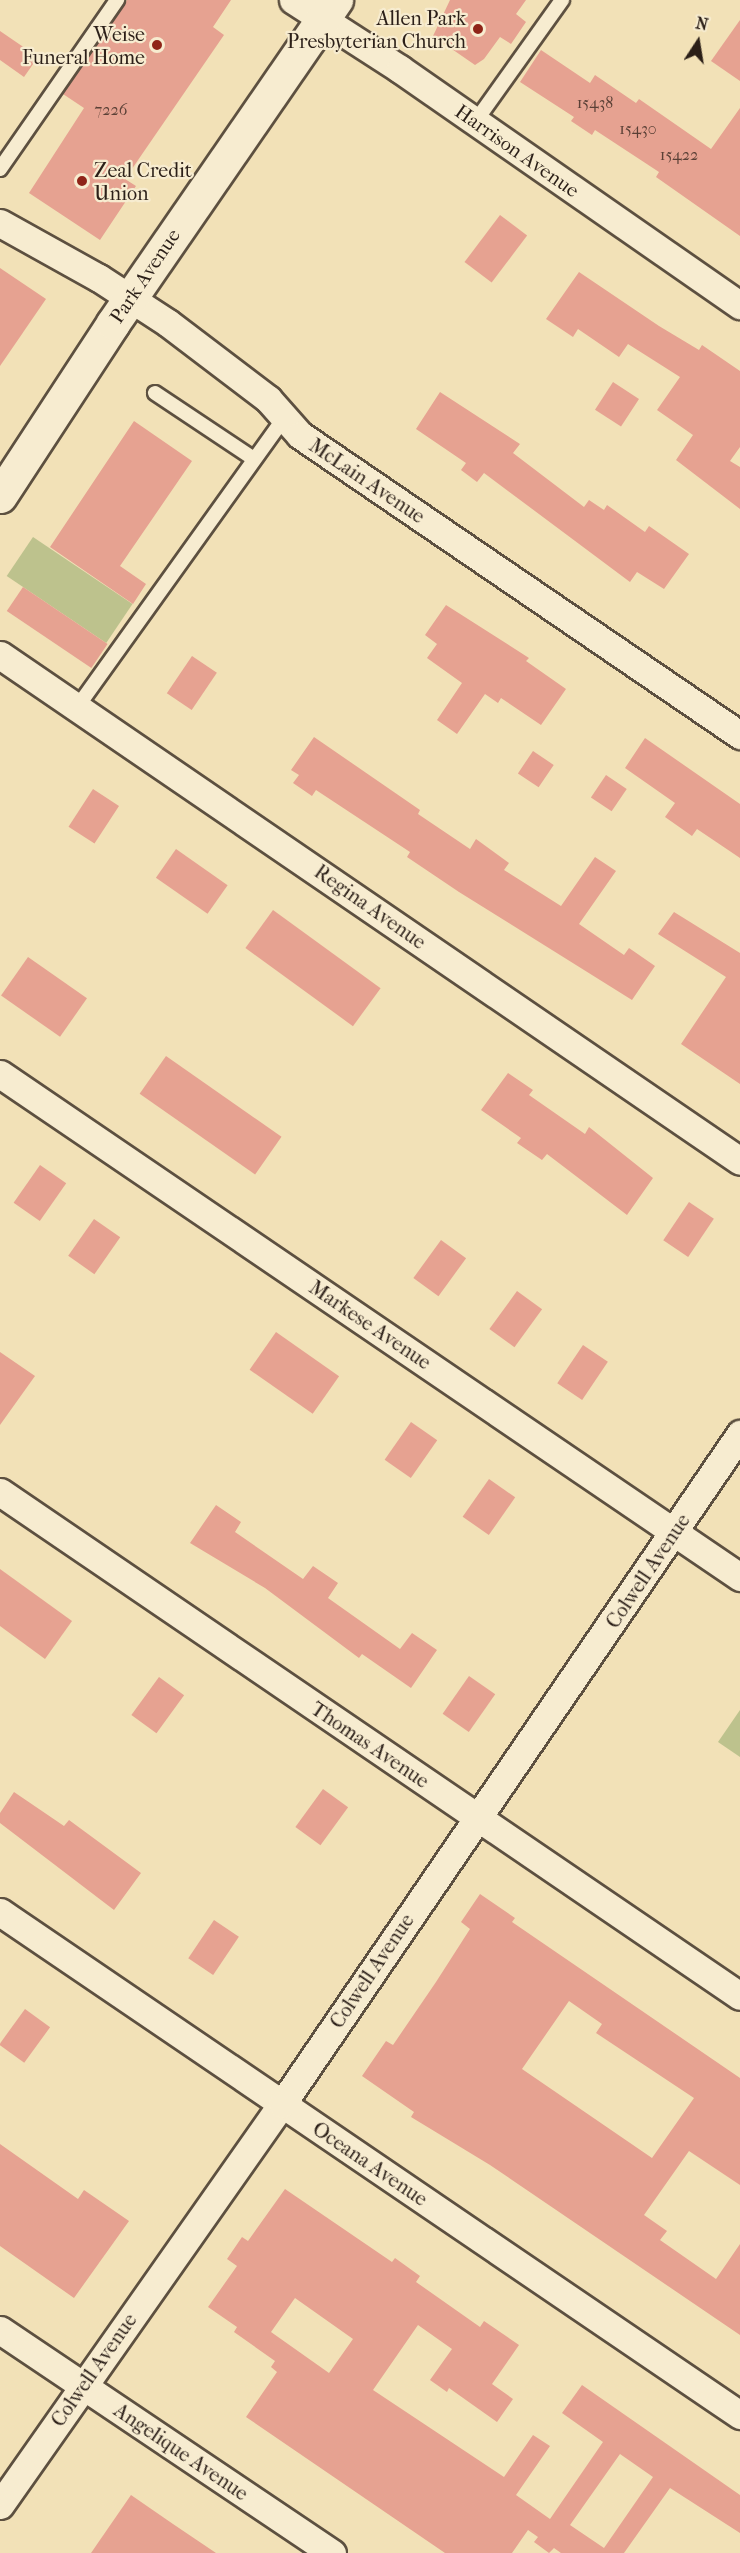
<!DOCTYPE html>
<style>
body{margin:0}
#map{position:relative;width:740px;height:2553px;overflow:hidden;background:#f2e1b7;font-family:"IM FELL French Canon",serif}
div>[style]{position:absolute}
.green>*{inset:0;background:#bdc28d;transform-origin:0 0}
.building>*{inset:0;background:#e6a291;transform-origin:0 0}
.roads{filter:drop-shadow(2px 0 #5d5040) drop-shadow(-2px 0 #5d5040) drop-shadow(0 2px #5d5040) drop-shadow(0 -2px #5d5040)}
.lane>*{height:14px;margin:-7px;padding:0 7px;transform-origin:7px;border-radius:7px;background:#f7ecd0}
.street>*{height:27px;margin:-13.5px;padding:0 13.5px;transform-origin:13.5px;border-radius:13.5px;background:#f7ecd0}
.secondary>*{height:33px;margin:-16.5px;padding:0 16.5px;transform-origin:16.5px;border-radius:16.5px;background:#f7ecd0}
.dots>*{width:16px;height:16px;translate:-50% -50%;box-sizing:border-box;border:3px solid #f7ecd0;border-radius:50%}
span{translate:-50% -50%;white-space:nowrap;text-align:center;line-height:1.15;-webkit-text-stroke:4.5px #f7ecd0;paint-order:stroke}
.number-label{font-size:16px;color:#5a4036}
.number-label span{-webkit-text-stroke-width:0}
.poi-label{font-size:20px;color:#2b1f18}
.right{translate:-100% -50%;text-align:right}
.left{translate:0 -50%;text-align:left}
.street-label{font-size:20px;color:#2b1f18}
.north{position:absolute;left:668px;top:12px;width:60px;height:60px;-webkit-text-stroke:4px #f7ecd0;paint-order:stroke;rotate:12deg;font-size:16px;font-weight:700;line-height:24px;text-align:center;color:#2b1f18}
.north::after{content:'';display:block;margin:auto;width:21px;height:27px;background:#2b1f18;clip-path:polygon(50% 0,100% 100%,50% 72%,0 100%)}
</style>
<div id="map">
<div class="green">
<div style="left:33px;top:537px;width:120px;height:47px;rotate:34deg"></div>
<div style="clip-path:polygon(740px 1710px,740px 1757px,718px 1742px)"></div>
</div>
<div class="building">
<div style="clip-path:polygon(127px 0,231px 0,213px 27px,224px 35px,125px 179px,136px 186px,100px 240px,29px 193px,84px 108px,63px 94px)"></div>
<div style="clip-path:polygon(450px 0,526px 0,516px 14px,526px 22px,511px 44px,500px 37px,484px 59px,475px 65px,433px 36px)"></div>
<div style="clip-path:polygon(740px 20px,740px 81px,711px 61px)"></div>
<div style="clip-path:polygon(0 31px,38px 57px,24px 77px,0 60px)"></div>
<div style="clip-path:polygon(541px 50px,590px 83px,595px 75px,636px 103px,639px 99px,711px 149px,740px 108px,740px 236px,656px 177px,659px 172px,595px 130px,592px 135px,571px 121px,574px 117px,520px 82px)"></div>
<div style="left:500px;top:215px;width:34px;height:59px;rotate:37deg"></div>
<div style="clip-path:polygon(0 268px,46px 299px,0 366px)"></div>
<div style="clip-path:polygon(579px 272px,659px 326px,699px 350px,702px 345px,740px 371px,740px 447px,730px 461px,740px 467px,740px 509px,676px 460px,693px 435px,657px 410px,680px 377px,628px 344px,619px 357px,578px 329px,573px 337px,546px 319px)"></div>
<div style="left:613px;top:382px;width:31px;height:33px;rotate:33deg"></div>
<div style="clip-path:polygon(440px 392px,520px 444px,513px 453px,584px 507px,589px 500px,604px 510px,607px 505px,645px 532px,649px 526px,689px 554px,664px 589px,637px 572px,630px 582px,484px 473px,477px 482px,461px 470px,466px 463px,416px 429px)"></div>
<div style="clip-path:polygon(134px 421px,192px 461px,120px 566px,146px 584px,133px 604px,50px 547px)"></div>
<div style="left:23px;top:587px;width:102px;height:29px;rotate:34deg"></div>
<div style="clip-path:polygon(446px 605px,529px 658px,526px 661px,566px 689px,541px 725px,501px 698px,498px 703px,485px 694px,457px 734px,437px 720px,462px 683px,427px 658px,437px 644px,425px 635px)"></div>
<div style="left:192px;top:656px;width:30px;height:45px;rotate:34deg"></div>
<div style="clip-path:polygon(314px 737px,420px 810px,418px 814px,470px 849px,476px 839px,509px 863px,504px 870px,561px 906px,595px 857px,616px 871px,579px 924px,624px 955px,629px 948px,655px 966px,632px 1000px,459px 892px,407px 857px,410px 852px,316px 790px,312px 796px,293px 783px,299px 775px,291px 770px)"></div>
<div style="clip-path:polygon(645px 738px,740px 804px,740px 858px,697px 829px,692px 836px,665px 817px,675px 803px,625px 768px)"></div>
<div style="left:533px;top:751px;width:25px;height:27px;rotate:34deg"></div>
<div style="left:606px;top:775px;width:25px;height:27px;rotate:34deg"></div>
<div style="left:93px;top:789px;width:31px;height:45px;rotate:33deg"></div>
<div style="left:176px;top:849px;width:63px;height:35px;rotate:35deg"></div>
<div style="left:273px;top:910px;width:133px;height:47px;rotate:36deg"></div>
<div style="clip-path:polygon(674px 912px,740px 953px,740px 1084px,681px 1044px,726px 977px,658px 934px)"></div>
<div style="left:28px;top:957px;width:72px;height:47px;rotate:35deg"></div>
<div style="left:166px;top:1056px;width:141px;height:46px;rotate:35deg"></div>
<div style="clip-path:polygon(508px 1073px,533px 1090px,529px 1095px,585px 1134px,589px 1127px,653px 1178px,627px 1215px,547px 1154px,542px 1160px,517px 1143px,521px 1138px,481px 1110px)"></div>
<div style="left:40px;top:1165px;width:32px;height:46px;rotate:35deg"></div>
<div style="left:689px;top:1202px;width:30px;height:46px;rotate:34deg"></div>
<div style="left:94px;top:1219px;width:32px;height:45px;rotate:35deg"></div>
<div style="left:441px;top:1240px;width:31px;height:47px;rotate:36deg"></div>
<div style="left:517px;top:1291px;width:31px;height:47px;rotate:36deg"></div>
<div style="left:276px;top:1332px;width:77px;height:46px;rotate:35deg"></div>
<div style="left:583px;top:1345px;width:30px;height:46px;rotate:34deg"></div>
<div style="clip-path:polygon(0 1352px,35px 1376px,0 1425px)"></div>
<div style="left:411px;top:1422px;width:32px;height:46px;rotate:35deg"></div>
<div style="left:489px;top:1479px;width:32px;height:46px;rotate:35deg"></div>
<div style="clip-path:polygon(216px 1505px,241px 1522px,235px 1532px,303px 1579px,313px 1566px,338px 1583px,328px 1598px,400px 1649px,412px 1633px,437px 1650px,411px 1688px,362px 1654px,359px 1658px,265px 1588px,190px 1543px)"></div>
<div style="clip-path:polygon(0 1569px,72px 1621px,45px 1659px,0 1626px)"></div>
<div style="left:469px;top:1676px;width:32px;height:46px;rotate:35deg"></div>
<div style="left:159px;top:1677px;width:31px;height:47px;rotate:36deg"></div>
<div style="left:323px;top:1789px;width:31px;height:47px;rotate:36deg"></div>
<div style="clip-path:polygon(14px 1792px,64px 1826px,69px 1820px,141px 1873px,114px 1910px,0 1823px,0 1813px)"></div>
<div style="clip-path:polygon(evenodd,480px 1894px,515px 1918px,512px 1922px,740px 2078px,740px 2185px,689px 2151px,644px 2215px,667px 2231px,660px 2240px,716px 2279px,740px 2244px,740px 2335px,490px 2165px,411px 2117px,414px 2112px,362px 2076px,386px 2041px,393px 2045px,436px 1982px,470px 1929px,461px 1922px,480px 1894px,569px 2001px,602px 2024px,596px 2033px,694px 2098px,652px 2158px,522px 2069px,569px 2001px)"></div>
<div style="left:214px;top:1920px;width:30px;height:46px;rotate:34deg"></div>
<div style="left:25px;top:2009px;width:31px;height:44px;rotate:36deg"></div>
<div style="clip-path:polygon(0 2144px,78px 2199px,84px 2190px,129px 2221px,74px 2298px,0 2246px)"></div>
<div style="clip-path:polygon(evenodd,285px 2189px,392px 2262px,395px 2258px,420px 2276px,416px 2282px,480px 2327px,484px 2321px,519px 2345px,492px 2384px,513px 2399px,497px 2422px,449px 2388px,447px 2392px,430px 2380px,452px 2349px,418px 2325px,373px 2390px,504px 2477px,533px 2435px,550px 2446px,516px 2495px,550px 2519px,603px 2442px,562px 2413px,582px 2385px,740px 2495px,740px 2533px,670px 2488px,624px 2553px,561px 2553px,554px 2548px,549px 2553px,534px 2542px,538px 2537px,528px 2530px,512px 2553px,445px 2553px,246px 2417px,277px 2372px,271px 2367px,275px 2361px,234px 2332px,237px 2327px,208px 2307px,237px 2266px,227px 2259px,242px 2237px,248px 2241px,285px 2189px,295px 2298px,353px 2339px,329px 2373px,271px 2332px,295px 2298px,285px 2189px,620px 2454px,653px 2477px,604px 2548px,570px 2525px,620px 2454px)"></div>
<div style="clip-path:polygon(131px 2495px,173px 2524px,216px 2553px,91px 2553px)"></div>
</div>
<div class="roads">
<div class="lane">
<div style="left:475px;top:122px;width:150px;rotate:-54.5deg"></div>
<div style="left:0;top:169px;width:206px;rotate:-55.3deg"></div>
<div style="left:155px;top:393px;width:119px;rotate:33.7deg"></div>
<div style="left:78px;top:706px;width:354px;rotate:-54.4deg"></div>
</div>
<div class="street">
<div style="left:293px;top:0;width:127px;rotate:32.8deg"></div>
<div style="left:400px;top:69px;width:414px;rotate:34.8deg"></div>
<div style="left:0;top:223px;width:113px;rotate:29.1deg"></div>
<div style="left:99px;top:278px;width:82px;rotate:33.1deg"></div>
<div style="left:168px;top:323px;width:126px;rotate:37.2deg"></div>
<div style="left:268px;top:399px;width:48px;rotate:48.4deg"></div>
<div style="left:300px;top:435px;width:533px;rotate:34.29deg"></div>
<div style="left:0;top:655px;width:896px;rotate:34.36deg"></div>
<div style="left:0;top:1074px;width:895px;rotate:34.21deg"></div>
<div style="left:0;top:1492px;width:895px;rotate:34.26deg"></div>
<div style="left:0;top:1912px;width:895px;rotate:34.21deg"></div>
<div style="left:0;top:2330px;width:400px;rotate:33.9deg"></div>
<div style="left:0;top:2505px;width:490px;rotate:-54.9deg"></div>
<div style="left:282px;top:2104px;width:812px;rotate:-55.64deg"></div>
</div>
<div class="secondary">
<div style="left:0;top:496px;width:207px;rotate:-56.8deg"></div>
<div style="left:113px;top:323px;width:393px;rotate:-55.4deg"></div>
</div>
</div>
<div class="dots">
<div style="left:478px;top:29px;background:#8f2418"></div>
<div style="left:157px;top:45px;background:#8f2418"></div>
<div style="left:82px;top:181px;background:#8f2418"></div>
</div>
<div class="number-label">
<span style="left:595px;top:103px">15438</span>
<span style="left:111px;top:110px">7226</span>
<span style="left:638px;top:129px">15430</span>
<span style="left:679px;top:155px">15422</span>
</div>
<div class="poi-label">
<span class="right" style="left:466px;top:30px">Allen Park<br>Presbyterian Church</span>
<span class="right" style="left:145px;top:46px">Weise<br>Funeral Home</span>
<span class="left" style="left:94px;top:182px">Zeal Credit<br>Union</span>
</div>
<div class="street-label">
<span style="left:517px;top:151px;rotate:35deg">Harrison Avenue</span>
<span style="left:145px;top:276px;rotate:-56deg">Park Avenue</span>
<span style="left:367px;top:481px;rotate:34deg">McLain Avenue</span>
<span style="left:370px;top:907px;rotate:35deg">Regina Avenue</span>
<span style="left:370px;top:1325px;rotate:34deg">Markese Avenue</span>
<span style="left:648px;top:1571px;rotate:-56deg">Colwell Avenue</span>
<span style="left:370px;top:1745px;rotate:34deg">Thomas Avenue</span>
<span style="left:372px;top:1971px;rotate:-56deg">Colwell Avenue</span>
<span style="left:370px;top:2164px;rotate:34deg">Oceana Avenue</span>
<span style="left:94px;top:2370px;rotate:-55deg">Colwell Avenue</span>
<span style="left:181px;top:2452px;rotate:34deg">Angelique Avenue</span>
</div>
<div class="north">N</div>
</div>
